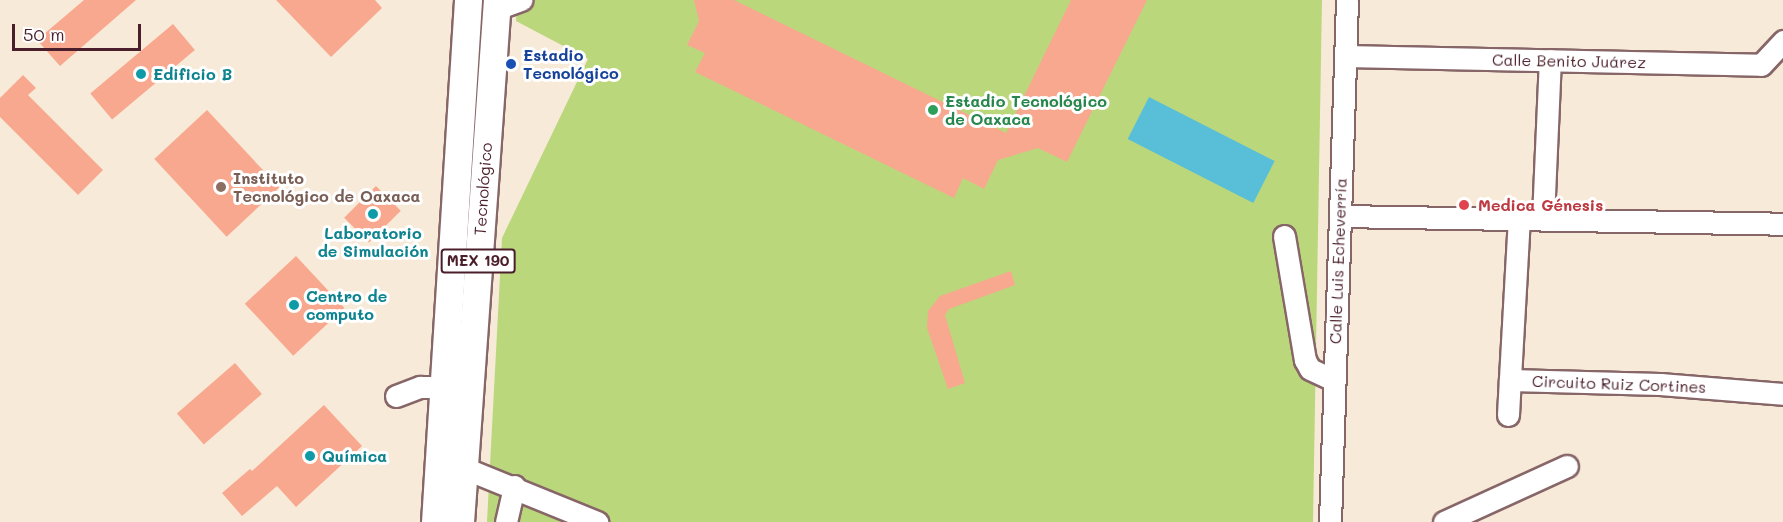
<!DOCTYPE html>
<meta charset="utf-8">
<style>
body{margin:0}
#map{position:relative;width:1783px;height:522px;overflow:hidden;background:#f8ead8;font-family:Mali,sans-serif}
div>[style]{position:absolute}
.green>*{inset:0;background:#bbd77c}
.water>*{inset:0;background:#59bed7;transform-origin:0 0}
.building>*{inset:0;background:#f8a88e;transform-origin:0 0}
.roads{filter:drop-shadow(2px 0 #876668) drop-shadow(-2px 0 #876668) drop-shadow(0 2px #876668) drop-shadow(0 -2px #876668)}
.minor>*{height:21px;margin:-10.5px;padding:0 10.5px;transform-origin:10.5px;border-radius:10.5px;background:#fff}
.major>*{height:27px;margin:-13.5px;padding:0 13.5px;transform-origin:13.5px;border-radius:13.5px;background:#fff}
.dots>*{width:16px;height:16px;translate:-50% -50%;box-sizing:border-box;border:3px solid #fff;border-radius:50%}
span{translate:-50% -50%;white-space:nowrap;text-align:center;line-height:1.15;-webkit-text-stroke:6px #fff;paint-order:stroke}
.shield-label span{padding:2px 4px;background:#fff;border:2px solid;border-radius:4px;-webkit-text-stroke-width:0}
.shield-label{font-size:15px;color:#4a1f2b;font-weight:700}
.transit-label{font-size:16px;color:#164399;font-weight:700}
.left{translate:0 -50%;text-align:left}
.street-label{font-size:16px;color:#4a1f2b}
.culture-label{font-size:16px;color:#0d838f;font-weight:700}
.leisure-label{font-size:16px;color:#27864d;font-weight:700}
.education-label{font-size:16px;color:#785e54;font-weight:700}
.health-label{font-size:16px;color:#be3a42;font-weight:700}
.scale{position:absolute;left:12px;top:24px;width:129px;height:27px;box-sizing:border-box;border:3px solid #4a1f2b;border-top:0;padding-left:8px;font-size:18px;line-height:21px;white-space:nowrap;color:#4a1f2b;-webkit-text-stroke:4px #fff;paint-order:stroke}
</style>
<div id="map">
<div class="green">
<div style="clip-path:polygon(517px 0,1322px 0,1313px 522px,487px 522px,502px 238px,588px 59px,516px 21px)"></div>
</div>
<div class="water">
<div style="left:1149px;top:97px;width:141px;height:47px;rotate:27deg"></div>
</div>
<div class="building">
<div style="clip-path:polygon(84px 0,136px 0,60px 66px,37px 40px)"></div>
<div style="clip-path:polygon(276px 0,375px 0,382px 8px,331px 57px)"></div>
<div style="clip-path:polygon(694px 0,734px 0,1006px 133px,1071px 0,1147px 0,1067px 162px,1038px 148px,998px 160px,984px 189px,963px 178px,954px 198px,695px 72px,705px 53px,687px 45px,699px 21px)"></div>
<div style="left:173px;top:24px;width:34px;height:108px;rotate:50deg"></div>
<div style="clip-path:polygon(23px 75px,36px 88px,28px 95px,103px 170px,78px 195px,0 117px,0 98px)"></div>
<div style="left:207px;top:110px;width:106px;height:72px;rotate:47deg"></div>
<div style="left:376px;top:186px;width:35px;height:45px;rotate:45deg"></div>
<div style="left:296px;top:256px;width:71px;height:70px;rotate:47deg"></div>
<div style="clip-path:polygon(1011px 271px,1015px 285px,949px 309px,945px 315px,965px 383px,948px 389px,927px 328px,928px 311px,940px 296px)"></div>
<div style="left:235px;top:363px;width:41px;height:77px;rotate:49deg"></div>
<div style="clip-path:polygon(324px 405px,362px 446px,296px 507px,277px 486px,242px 516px,222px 493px,250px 469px,252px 471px)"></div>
</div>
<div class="roads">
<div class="minor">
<div style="left:496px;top:9px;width:27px;rotate:-20deg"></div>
<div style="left:1345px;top:56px;width:416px;rotate:1.2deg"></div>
<div style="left:1761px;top:65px;width:33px;rotate:-47deg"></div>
<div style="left:1340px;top:216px;width:443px;rotate:1deg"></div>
<div style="left:1519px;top:217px;width:163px;rotate:93.2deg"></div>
<div style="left:1510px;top:380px;width:150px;rotate:1.5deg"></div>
<div style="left:1660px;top:384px;width:123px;rotate:4.6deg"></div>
<div style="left:1543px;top:218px;width:158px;rotate:-87.5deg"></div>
<div style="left:1284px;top:236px;width:126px;rotate:80.4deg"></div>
<div style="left:1305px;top:360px;width:10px;rotate:61deg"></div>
<div style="left:1310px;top:369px;width:26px;rotate:25deg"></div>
<div style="left:396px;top:396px;width:26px;rotate:-21deg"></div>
<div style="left:420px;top:387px;width:24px"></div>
<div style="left:1508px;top:415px;width:35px;rotate:-87deg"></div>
<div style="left:464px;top:468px;width:144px;rotate:22.1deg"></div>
<div style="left:506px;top:522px;width:37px;rotate:-77deg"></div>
<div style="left:1330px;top:522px;width:522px;rotate:-88.13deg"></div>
<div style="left:1444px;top:522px;width:135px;rotate:-24.5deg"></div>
</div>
<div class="major">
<div style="left:435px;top:522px;width:523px;rotate:-86.38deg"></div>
<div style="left:460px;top:522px;width:523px;rotate:-85.95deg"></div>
</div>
</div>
<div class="dots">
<div style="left:511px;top:64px;background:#1a4fb4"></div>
<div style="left:141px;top:74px;background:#0f9aa8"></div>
<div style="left:933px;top:110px;background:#2e9e5b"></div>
<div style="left:221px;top:187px;background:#8d6e63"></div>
<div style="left:1464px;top:205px;background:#e0444e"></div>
<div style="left:373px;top:214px;background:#0f9aa8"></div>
<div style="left:294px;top:305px;background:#0f9aa8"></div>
<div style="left:310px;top:456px;background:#0f9aa8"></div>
</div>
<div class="shield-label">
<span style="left:478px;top:261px">MEX 190</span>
</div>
<div class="transit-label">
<span class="left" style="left:523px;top:64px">Estadio<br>Tecnológico</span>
</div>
<div class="street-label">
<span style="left:1569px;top:61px;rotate:1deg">Calle Benito Juárez</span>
<span style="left:483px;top:189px;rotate:-86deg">Tecnológico</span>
<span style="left:1338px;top:261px;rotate:-88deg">Calle Luis Echeverría</span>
<span style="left:1619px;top:384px;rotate:2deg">Circuito Ruiz Cortines</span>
</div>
<div class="culture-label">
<span class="left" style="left:153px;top:74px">Edificio B</span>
<span style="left:373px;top:242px">Laboratorio<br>de Simulación</span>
<span class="left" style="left:306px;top:305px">Centro de<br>computo</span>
<span class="left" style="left:322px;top:456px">Química</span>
</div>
<div class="leisure-label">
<span class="left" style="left:945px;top:110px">Estadio Tecnológico<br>de Oaxaca</span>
</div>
<div class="education-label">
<span class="left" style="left:233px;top:187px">Instituto<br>Tecnológico de Oaxaca</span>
</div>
<div class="health-label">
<span class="left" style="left:1478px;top:205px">Medica Génesis</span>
</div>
<div class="scale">50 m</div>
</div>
